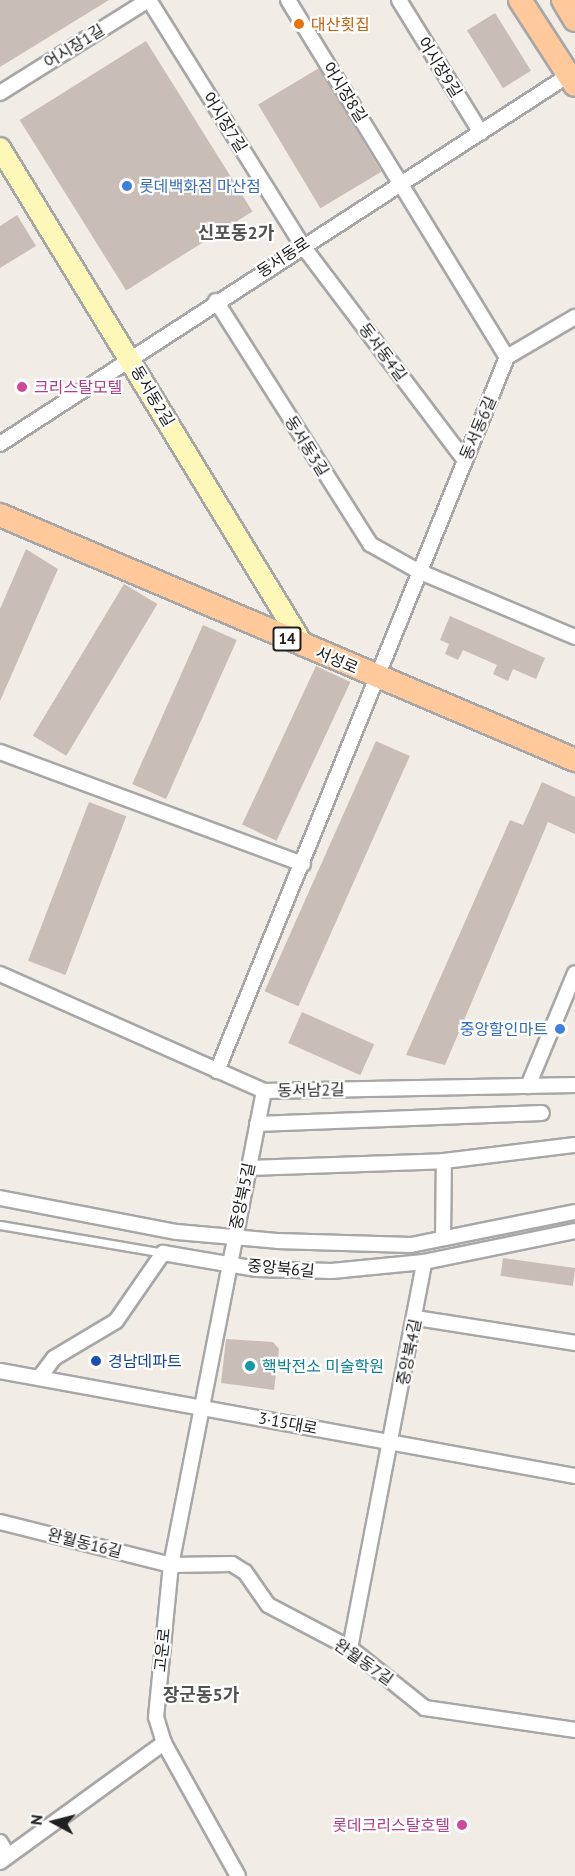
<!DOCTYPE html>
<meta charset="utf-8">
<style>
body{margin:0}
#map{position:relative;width:575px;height:1876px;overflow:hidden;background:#f1ece5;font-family:"PT Sans","Noto Sans KR",sans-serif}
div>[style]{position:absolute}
.building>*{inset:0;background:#c9bdb8;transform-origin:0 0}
.roads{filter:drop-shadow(2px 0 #a7a7a7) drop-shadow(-2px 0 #a7a7a7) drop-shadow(0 2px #a7a7a7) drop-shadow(0 -2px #a7a7a7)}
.service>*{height:7px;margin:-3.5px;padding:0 3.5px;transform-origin:3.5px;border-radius:3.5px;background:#fff}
.minor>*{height:14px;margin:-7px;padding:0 7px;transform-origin:7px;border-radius:7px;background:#fff}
.secondary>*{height:20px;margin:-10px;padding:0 10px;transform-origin:10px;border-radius:10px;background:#fdf8b7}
.primary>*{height:22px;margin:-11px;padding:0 11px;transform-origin:11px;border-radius:11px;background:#ffc99c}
.dots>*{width:16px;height:16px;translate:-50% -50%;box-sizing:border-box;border:3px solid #fff;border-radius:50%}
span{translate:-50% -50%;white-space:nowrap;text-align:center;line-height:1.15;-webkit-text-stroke:4.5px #fff;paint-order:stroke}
.shield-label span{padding:2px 4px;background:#fff;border:2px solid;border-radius:4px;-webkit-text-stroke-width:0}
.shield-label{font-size:15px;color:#202020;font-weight:700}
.food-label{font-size:16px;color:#c56008}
.left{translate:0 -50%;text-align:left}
.street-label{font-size:16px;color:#202020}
.shop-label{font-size:16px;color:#366cbe}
.right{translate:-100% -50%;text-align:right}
.hotel-label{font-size:16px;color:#b23c85}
.transit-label{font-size:16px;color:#164399}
.culture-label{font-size:16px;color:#0d838f}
.neighbourhood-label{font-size:18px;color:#535353;font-weight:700}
.north{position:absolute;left:24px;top:1792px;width:60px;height:60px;-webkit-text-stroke:4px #fff;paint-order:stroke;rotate:277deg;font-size:16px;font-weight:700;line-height:24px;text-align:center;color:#202020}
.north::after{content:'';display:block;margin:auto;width:21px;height:27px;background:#202020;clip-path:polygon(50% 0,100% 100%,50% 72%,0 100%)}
</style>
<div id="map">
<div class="building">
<div style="clip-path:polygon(0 0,109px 0,0 67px)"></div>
<div style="left:495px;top:13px;width:68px;height:33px;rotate:58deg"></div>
<div style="left:146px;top:41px;width:201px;height:149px;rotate:58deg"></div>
<div style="left:319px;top:68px;width:121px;height:71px;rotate:59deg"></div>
<div style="clip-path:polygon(17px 215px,36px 246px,0 268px,0 226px)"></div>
<div style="clip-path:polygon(26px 549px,58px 569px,0 701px,0 609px)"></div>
<div style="left:124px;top:584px;width:39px;height:177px;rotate:31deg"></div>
<div style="clip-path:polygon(450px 616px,545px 658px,536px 679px,513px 669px,508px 681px,493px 674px,497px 665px,463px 650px,458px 660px,445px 654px,449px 644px,440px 640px)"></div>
<div style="left:203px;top:625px;width:37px;height:174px;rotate:24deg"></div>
<div style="left:316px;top:666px;width:38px;height:175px;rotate:25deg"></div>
<div style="left:376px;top:741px;width:37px;height:274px;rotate:24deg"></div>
<div style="clip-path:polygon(542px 782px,575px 797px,575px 834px,548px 822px,445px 1065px,406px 1055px,510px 820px,523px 825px)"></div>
<div style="left:89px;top:802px;width:40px;height:170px;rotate:21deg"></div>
<div style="left:302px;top:1012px;width:79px;height:34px;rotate:24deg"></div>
<div style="left:503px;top:1258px;width:73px;height:18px;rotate:8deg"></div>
<div style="clip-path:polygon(226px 1339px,273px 1342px,279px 1349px,274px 1390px,221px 1383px)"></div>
</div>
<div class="roads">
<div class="service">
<div style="left:0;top:1225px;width:165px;rotate:9.7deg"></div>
</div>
<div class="minor">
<div style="left:149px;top:0;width:289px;rotate:58deg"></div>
<div style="left:302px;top:245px;width:268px;rotate:52.9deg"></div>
<div style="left:288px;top:0;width:419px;rotate:58.5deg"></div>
<div style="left:399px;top:0;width:156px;rotate:58.3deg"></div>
<div style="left:0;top:93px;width:175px;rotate:-32.1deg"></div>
<div style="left:216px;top:301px;width:288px;rotate:57.6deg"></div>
<div style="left:370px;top:544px;width:55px;rotate:29.4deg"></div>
<div style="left:418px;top:571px;width:170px;rotate:22.8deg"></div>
<div style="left:0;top:444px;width:685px;rotate:-32.97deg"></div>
<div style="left:0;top:752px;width:323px;rotate:20.3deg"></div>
<div style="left:0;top:974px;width:289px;rotate:23.9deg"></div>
<div style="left:264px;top:1091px;width:311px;rotate:-1.1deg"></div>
<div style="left:217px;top:1071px;width:771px;rotate:-67.89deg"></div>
<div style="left:507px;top:357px;width:79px;rotate:-30.5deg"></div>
<div style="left:528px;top:1086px;width:122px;rotate:-67.4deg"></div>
<div style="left:257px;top:1124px;width:285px;rotate:-2.2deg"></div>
<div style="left:248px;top:1168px;width:196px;rotate:-2deg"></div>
<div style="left:0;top:1198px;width:180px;rotate:10.9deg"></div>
<div style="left:177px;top:1232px;width:100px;rotate:5.1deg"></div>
<div style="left:277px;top:1241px;width:134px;rotate:1.7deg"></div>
<div style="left:411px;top:1245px;width:167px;rotate:-11.4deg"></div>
<div style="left:443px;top:1238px;width:77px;rotate:-89.3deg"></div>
<div style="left:444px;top:1161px;width:132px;rotate:-7deg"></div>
<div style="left:416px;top:1318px;width:161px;rotate:8.9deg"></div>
<div style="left:0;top:1371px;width:585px;rotate:10.35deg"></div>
<div style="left:39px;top:1378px;width:25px;rotate:-53deg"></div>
<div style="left:54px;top:1358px;width:72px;rotate:-30.8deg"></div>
<div style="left:116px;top:1321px;width:83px;rotate:-55.3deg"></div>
<div style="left:163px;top:1253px;width:95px;rotate:9.7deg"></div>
<div style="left:257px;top:1269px;width:75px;rotate:1.5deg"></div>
<div style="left:332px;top:1271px;width:92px;rotate:-5.6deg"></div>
<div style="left:424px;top:1262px;width:154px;rotate:-11.6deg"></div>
<div style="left:0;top:1522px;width:176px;rotate:14.1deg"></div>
<div style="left:171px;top:1565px;width:61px;rotate:-0.9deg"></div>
<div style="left:232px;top:1564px;width:15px;rotate:32deg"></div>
<div style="left:245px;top:1572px;width:40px;rotate:55.1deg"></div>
<div style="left:268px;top:1605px;width:93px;rotate:27.7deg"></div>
<div style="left:350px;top:1648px;width:96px;rotate:38.7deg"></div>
<div style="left:425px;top:1708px;width:152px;rotate:8.3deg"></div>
<div style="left:350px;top:1648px;width:393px;rotate:-79.1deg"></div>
<div style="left:0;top:1842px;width:16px;rotate:60deg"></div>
<div style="left:0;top:1862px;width:203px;rotate:-36deg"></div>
<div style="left:238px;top:1876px;width:152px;rotate:-119.1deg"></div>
<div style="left:164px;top:1743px;width:27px;rotate:-107deg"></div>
<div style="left:156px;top:1717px;width:153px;rotate:-84.4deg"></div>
<div style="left:171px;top:1565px;width:483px;rotate:-78.9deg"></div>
</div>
<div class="secondary">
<div style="left:0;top:148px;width:583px;rotate:58.6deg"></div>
</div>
<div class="primary">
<div style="left:520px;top:0;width:101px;rotate:57.1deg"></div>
<div style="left:563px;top:0;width:23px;rotate:59deg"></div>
<div style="left:0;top:515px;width:625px;rotate:23.08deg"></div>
</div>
</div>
<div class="dots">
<div style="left:299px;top:24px;background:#e8710a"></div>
<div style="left:127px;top:186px;background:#3f7fe0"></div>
<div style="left:22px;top:387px;background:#d1479c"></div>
<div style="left:560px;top:1029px;background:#3f7fe0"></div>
<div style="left:96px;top:1361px;background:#1a4fb4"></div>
<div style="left:250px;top:1366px;background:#0f9aa8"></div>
<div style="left:462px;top:1825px;background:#d1479c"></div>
</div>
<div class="shield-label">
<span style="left:287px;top:639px">14</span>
</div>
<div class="food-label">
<span class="left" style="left:311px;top:24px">대산횟집</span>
</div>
<div class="street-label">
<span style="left:74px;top:46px;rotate:-32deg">어시장1길</span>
<span style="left:440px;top:67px;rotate:58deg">어시장9길</span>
<span style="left:345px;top:92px;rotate:58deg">어시장8길</span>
<span style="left:225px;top:122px;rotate:58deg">어시장7길</span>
<span style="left:283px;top:257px;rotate:-33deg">동서동로</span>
<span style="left:383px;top:352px;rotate:53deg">동서동4길</span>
<span style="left:153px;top:396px;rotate:59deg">동서동2길</span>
<span style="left:478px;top:428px;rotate:-67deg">동서동6길</span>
<span style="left:307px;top:446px;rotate:58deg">동서동3길</span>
<span style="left:337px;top:660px;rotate:23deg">서성로</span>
<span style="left:311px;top:1090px;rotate:-1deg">동서남2길</span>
<span style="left:242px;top:1196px;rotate:-78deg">중앙북5길</span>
<span style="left:281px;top:1268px;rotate:5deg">중앙북6길</span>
<span style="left:409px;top:1352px;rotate:-79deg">중앙북4길</span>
<span style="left:288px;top:1423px;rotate:11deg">3·15대로</span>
<span style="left:85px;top:1543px;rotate:14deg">완월동16길</span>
<span style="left:162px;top:1650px;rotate:-84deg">고운로</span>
<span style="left:364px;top:1662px;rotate:35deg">완월동7길</span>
</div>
<div class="shop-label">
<span class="left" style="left:139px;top:186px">롯데백화점 마산점</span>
<span class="right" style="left:548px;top:1029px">중앙할인마트</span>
</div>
<div class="hotel-label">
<span class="left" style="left:34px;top:387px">크리스탈모텔</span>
<span class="right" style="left:450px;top:1825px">롯데크리스탈호텔</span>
</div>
<div class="transit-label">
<span class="left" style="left:108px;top:1361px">경남데파트</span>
</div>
<div class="culture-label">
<span class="left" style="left:262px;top:1366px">핵박전소 미술학원</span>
</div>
<div class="neighbourhood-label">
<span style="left:236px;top:233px">신포동2가</span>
<span style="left:201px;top:1695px">장군동5가</span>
</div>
<div class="north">N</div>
</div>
